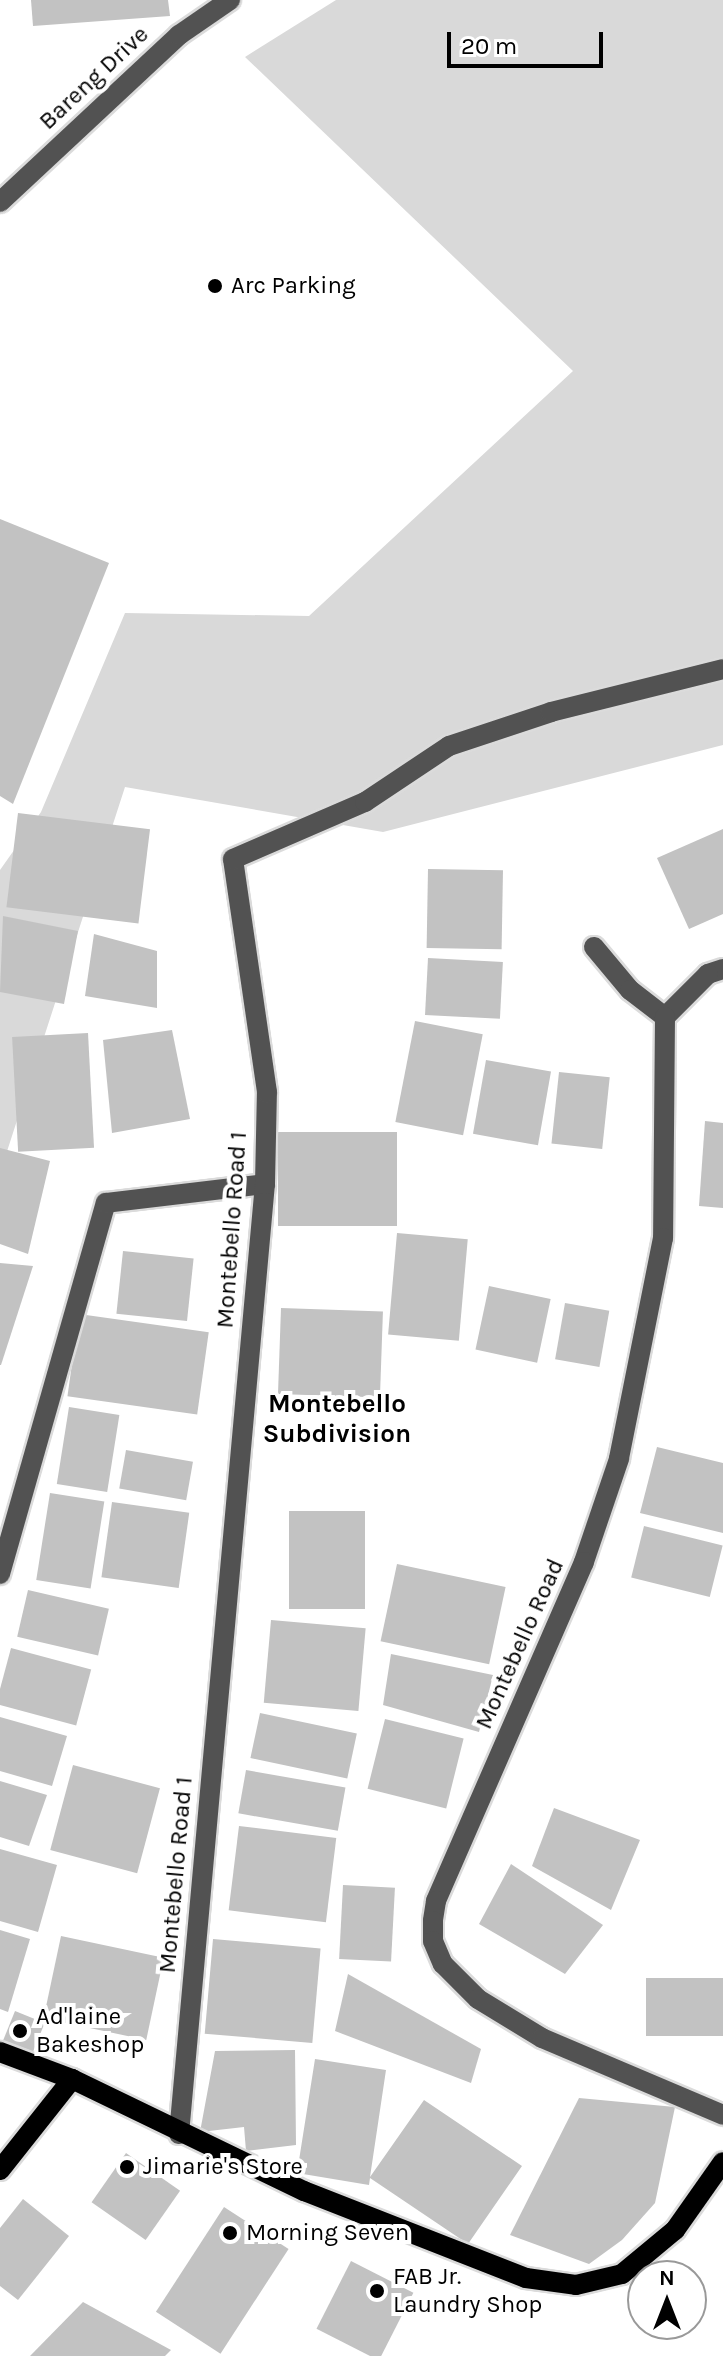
<!DOCTYPE html>
<style>
body{margin:0}
#map{position:relative;width:723px;height:2356px;overflow:hidden;background:#fff;font-family:Karla,sans-serif}
div>[style]{position:absolute}
.green>*{inset:0;background:#d9d9d9}
.building>*{inset:0;background:#c2c2c2;transform-origin:0 0}
.roads{filter:drop-shadow(2px 0 #dbdbdb) drop-shadow(-2px 0 #dbdbdb) drop-shadow(0 2px #dbdbdb) drop-shadow(0 -2px #dbdbdb)}
.minor>*{height:20px;margin:-10px;padding:0 10px;transform-origin:10px;border-radius:10px;background:#525252}
.major>*{height:20px;margin:-10px;padding:0 10px;transform-origin:10px;border-radius:10px;background:#000}
.dots>*{width:22px;height:22px;translate:-50% -50%;box-sizing:border-box;border:4px solid #fff;border-radius:50%}
span{translate:-50% -50%;white-space:nowrap;text-align:center;line-height:1.15;-webkit-text-stroke:8px #fff;paint-order:stroke}
.street-label{font-size:24px;color:#000}
.poi-label{font-size:24px;color:#000}
.left{translate:0 -50%;text-align:left}
.neighbourhood-label{font-size:26px;color:#000;font-weight:700}
.north{position:absolute;left:627px;top:2260px;width:80px;height:80px;box-sizing:border-box;background:#fff;border:2px solid #999;border-radius:50%;rotate:0deg;font-size:22px;font-weight:700;line-height:32px;text-align:center;color:#000}
.north::after{content:'';display:block;margin:auto;width:28px;height:36px;background:#000;clip-path:polygon(50% 0,100% 100%,50% 72%,0 100%)}
.scale{position:absolute;left:447px;top:32px;width:156px;height:36px;box-sizing:border-box;border:4px solid #000;border-top:0;padding-left:10px;font-size:24px;line-height:28px;white-space:nowrap;color:#000;-webkit-text-stroke:6px #fff;paint-order:stroke}
</style>
<div id="map">
<div class="green">
<div style="clip-path:polygon(336px 0,723px 0,723px 745px,383px 832px,125px 787px,0 1173px,0 870px,41px 812px,125px 613px,309px 616px,573px 371px,245px 57px)"></div>
</div>
<div class="building">
<div style="clip-path:polygon(31px 0,168px 0,170px 16px,33px 26px)"></div>
<div style="clip-path:polygon(0 519px,109px 563px,13px 804px,0 796px)"></div>
<div style="left:18px;top:813px;width:133px;height:95px;rotate:7deg"></div>
<div style="clip-path:polygon(723px 829px,723px 914px,689px 929px,657px 858px)"></div>
<div style="left:428px;top:869px;width:75px;height:79px;rotate:1deg"></div>
<div style="clip-path:polygon(3px 916px,78px 931px,64px 1004px,0 992px)"></div>
<div style="clip-path:polygon(94px 934px,157px 951px,157px 1008px,85px 996px)"></div>
<div style="left:428px;top:958px;width:75px;height:57px;rotate:3deg"></div>
<div style="left:415px;top:1021px;width:69px;height:103px;rotate:11deg"></div>
<div style="clip-path:polygon(172px 1030px,190px 1119px,112px 1133px,103px 1040px)"></div>
<div style="left:88px;top:1033px;width:115px;height:76px;rotate:87deg"></div>
<div style="left:486px;top:1060px;width:66px;height:75px;rotate:10deg"></div>
<div style="left:559px;top:1072px;width:51px;height:72px;rotate:6deg"></div>
<div style="clip-path:polygon(705px 1121px,723px 1123px,723px 1208px,699px 1206px)"></div>
<div style="left:278px;top:1132px;width:119px;height:94px"></div>
<div style="clip-path:polygon(0 1148px,50px 1161px,28px 1254px,0 1244px)"></div>
<div style="left:397px;top:1233px;width:71px;height:102px;rotate:5deg"></div>
<div style="left:123px;top:1251px;width:71px;height:63px;rotate:6deg"></div>
<div style="clip-path:polygon(0 1263px,33px 1266px,1px 1365px,0 1365px)"></div>
<div style="left:489px;top:1286px;width:63px;height:65px;rotate:12deg"></div>
<div style="left:565px;top:1303px;width:45px;height:57px;rotate:10deg"></div>
<div style="left:281px;top:1308px;width:102px;height:86px;rotate:2deg"></div>
<div style="left:79px;top:1314px;width:131px;height:83px;rotate:8deg"></div>
<div style="left:69px;top:1407px;width:51px;height:78px;rotate:9deg"></div>
<div style="clip-path:polygon(657px 1447px,723px 1463px,723px 1533px,640px 1513px)"></div>
<div style="left:126px;top:1450px;width:68px;height:39px;rotate:10deg"></div>
<div style="left:50px;top:1493px;width:55px;height:88px;rotate:9deg"></div>
<div style="left:112px;top:1502px;width:78px;height:76px;rotate:8deg"></div>
<div style="left:289px;top:1511px;width:76px;height:98px"></div>
<div style="left:644px;top:1526px;width:81px;height:53px;rotate:14deg"></div>
<div style="left:397px;top:1564px;width:111px;height:79px;rotate:12deg"></div>
<div style="left:28px;top:1590px;width:83px;height:48px;rotate:13deg"></div>
<div style="left:271px;top:1620px;width:95px;height:83px;rotate:5deg"></div>
<div style="left:11px;top:1648px;width:83px;height:58px;rotate:15deg"></div>
<div style="clip-path:polygon(391px 1654px,493px 1675px,479px 1732px,383px 1705px)"></div>
<div style="left:260px;top:1713px;width:99px;height:46px;rotate:12deg"></div>
<div style="clip-path:polygon(0 1717px,67px 1736px,52px 1786px,0 1771px)"></div>
<div style="left:385px;top:1719px;width:81px;height:72px;rotate:14deg"></div>
<div style="left:73px;top:1765px;width:90px;height:88px;rotate:15deg"></div>
<div style="left:246px;top:1770px;width:101px;height:44px;rotate:10deg"></div>
<div style="clip-path:polygon(0 1781px,47px 1795px,29px 1846px,0 1837px)"></div>
<div style="clip-path:polygon(554px 1808px,640px 1840px,611px 1910px,532px 1866px)"></div>
<div style="left:239px;top:1826px;width:98px;height:85px;rotate:7deg"></div>
<div style="clip-path:polygon(0 1849px,57px 1865px,38px 1932px,0 1921px)"></div>
<div style="clip-path:polygon(511px 1864px,603px 1925px,565px 1974px,479px 1924px)"></div>
<div style="left:343px;top:1885px;width:52px;height:74px;rotate:3deg"></div>
<div style="clip-path:polygon(0 1930px,30px 1939px,8px 2012px,0 2009px)"></div>
<div style="left:61px;top:1936px;width:105px;height:84px;rotate:12deg"></div>
<div style="left:213px;top:1939px;width:108px;height:95px;rotate:5deg"></div>
<div style="clip-path:polygon(348px 1974px,481px 2049px,471px 2083px,335px 2031px)"></div>
<div style="left:723px;top:1978px;width:58px;height:77px;rotate:90deg"></div>
<div style="left:15px;top:2011px;width:32px;height:34px;rotate:22deg"></div>
<div style="clip-path:polygon(295px 2050px,296px 2145px,246px 2151px,244px 2127px,200px 2132px,215px 2051px)"></div>
<div style="clip-path:polygon(315px 2059px,386px 2070px,370px 2177px,424px 2100px,522px 2166px,468px 2244px,370px 2178px,369px 2185px,297px 2173px)"></div>
<div style="clip-path:polygon(579px 2098px,675px 2107px,655px 2203px,622px 2240px,589px 2264px,510px 2235px)"></div>
<div style="left:126px;top:2153px;width:66px;height:60px;rotate:35deg"></div>
<div style="clip-path:polygon(23px 2199px,69px 2236px,18px 2300px,0 2286px,0 2228px)"></div>
<div style="left:224px;top:2207px;width:77px;height:125px;rotate:33deg"></div>
<div style="left:351px;top:2261px;width:70px;height:76px;rotate:27deg"></div>
<div style="clip-path:polygon(83px 2302px,171px 2350px,165px 2356px,30px 2356px)"></div>
</div>
<div class="roads">
<div class="minor">
<div style="left:0;top:202px;width:245px;rotate:-43deg"></div>
<div style="left:179px;top:35px;width:62px;rotate:-34.5deg"></div>
<div style="left:594px;top:947px;width:56px;rotate:50.1deg"></div>
<div style="left:630px;top:990px;width:44px;rotate:37.6deg"></div>
<div style="left:723px;top:969px;width:16px;rotate:162deg"></div>
<div style="left:708px;top:974px;width:61px;rotate:135deg"></div>
<div style="left:665px;top:1017px;width:221px;rotate:90.5deg"></div>
<div style="left:663px;top:1238px;width:225px;rotate:101.3deg"></div>
<div style="left:619px;top:1459px;width:109px;rotate:108.8deg"></div>
<div style="left:584px;top:1562px;width:370px;rotate:113.6deg"></div>
<div style="left:436px;top:1901px;width:20px;rotate:99deg"></div>
<div style="left:433px;top:1921px;width:20px;rotate:90deg"></div>
<div style="left:433px;top:1941px;width:25px;rotate:67deg"></div>
<div style="left:443px;top:1964px;width:49px;rotate:45deg"></div>
<div style="left:478px;top:1999px;width:75px;rotate:31.4deg"></div>
<div style="left:542px;top:2038px;width:197px;rotate:23deg"></div>
<div style="left:0;top:1574px;width:386px;rotate:-74.1deg"></div>
<div style="left:106px;top:1203px;width:160px;rotate:-6.8deg"></div>
<div style="left:179px;top:2134px;width:954px;rotate:-84.83deg"></div>
<div style="left:265px;top:1184px;width:92px;rotate:-88.8deg"></div>
<div style="left:267px;top:1092px;width:235px;rotate:-98.3deg"></div>
<div style="left:233px;top:859px;width:144px;rotate:-23.4deg"></div>
<div style="left:365px;top:802px;width:101px;rotate:-33.7deg"></div>
<div style="left:449px;top:746px;width:108px;rotate:-18.4deg"></div>
<div style="left:551px;top:712px;width:177px;rotate:-14deg"></div>
</div>
<div class="major">
<div style="left:0;top:2052px;width:77px;rotate:20.6deg"></div>
<div style="left:72px;top:2079px;width:258px;rotate:25.8deg"></div>
<div style="left:304px;top:2191px;width:238px;rotate:21.4deg"></div>
<div style="left:526px;top:2278px;width:50px;rotate:8deg"></div>
<div style="left:576px;top:2285px;width:47px;rotate:-13.4deg"></div>
<div style="left:622px;top:2274px;width:69px;rotate:-39.7deg"></div>
<div style="left:675px;top:2230px;width:83px;rotate:-54.8deg"></div>
<div style="left:0;top:2170px;width:116px;rotate:-51.6deg"></div>
</div>
</div>
<div class="dots">
<div style="left:215px;top:286px;background:#000"></div>
<div style="left:20px;top:2031px;background:#000"></div>
<div style="left:127px;top:2167px;background:#000"></div>
<div style="left:230px;top:2233px;background:#000"></div>
<div style="left:377px;top:2291px;background:#000"></div>
</div>
<div class="street-label">
<span style="left:94px;top:78px;rotate:-43deg">Bareng Drive</span>
<span style="left:232px;top:1230px;rotate:-86deg">Montebello Road 1</span>
<span style="left:520px;top:1644px;rotate:-66deg">Montebello Road</span>
<span style="left:176px;top:1875px;rotate:-85deg">Montebello Road 1</span>
</div>
<div class="poi-label">
<span class="left" style="left:231px;top:286px">Arc Parking</span>
<span class="left" style="left:36px;top:2031px">Ad'laine<br>Bakeshop</span>
<span class="left" style="left:143px;top:2167px">Jimarie's Store</span>
<span class="left" style="left:246px;top:2233px">Morning Seven</span>
<span class="left" style="left:393px;top:2291px">FAB Jr.<br>Laundry Shop</span>
</div>
<div class="neighbourhood-label">
<span style="left:337px;top:1419px">Montebello<br>Subdivision</span>
</div>
<div class="north">N</div>
<div class="scale">20 m</div>
</div>
